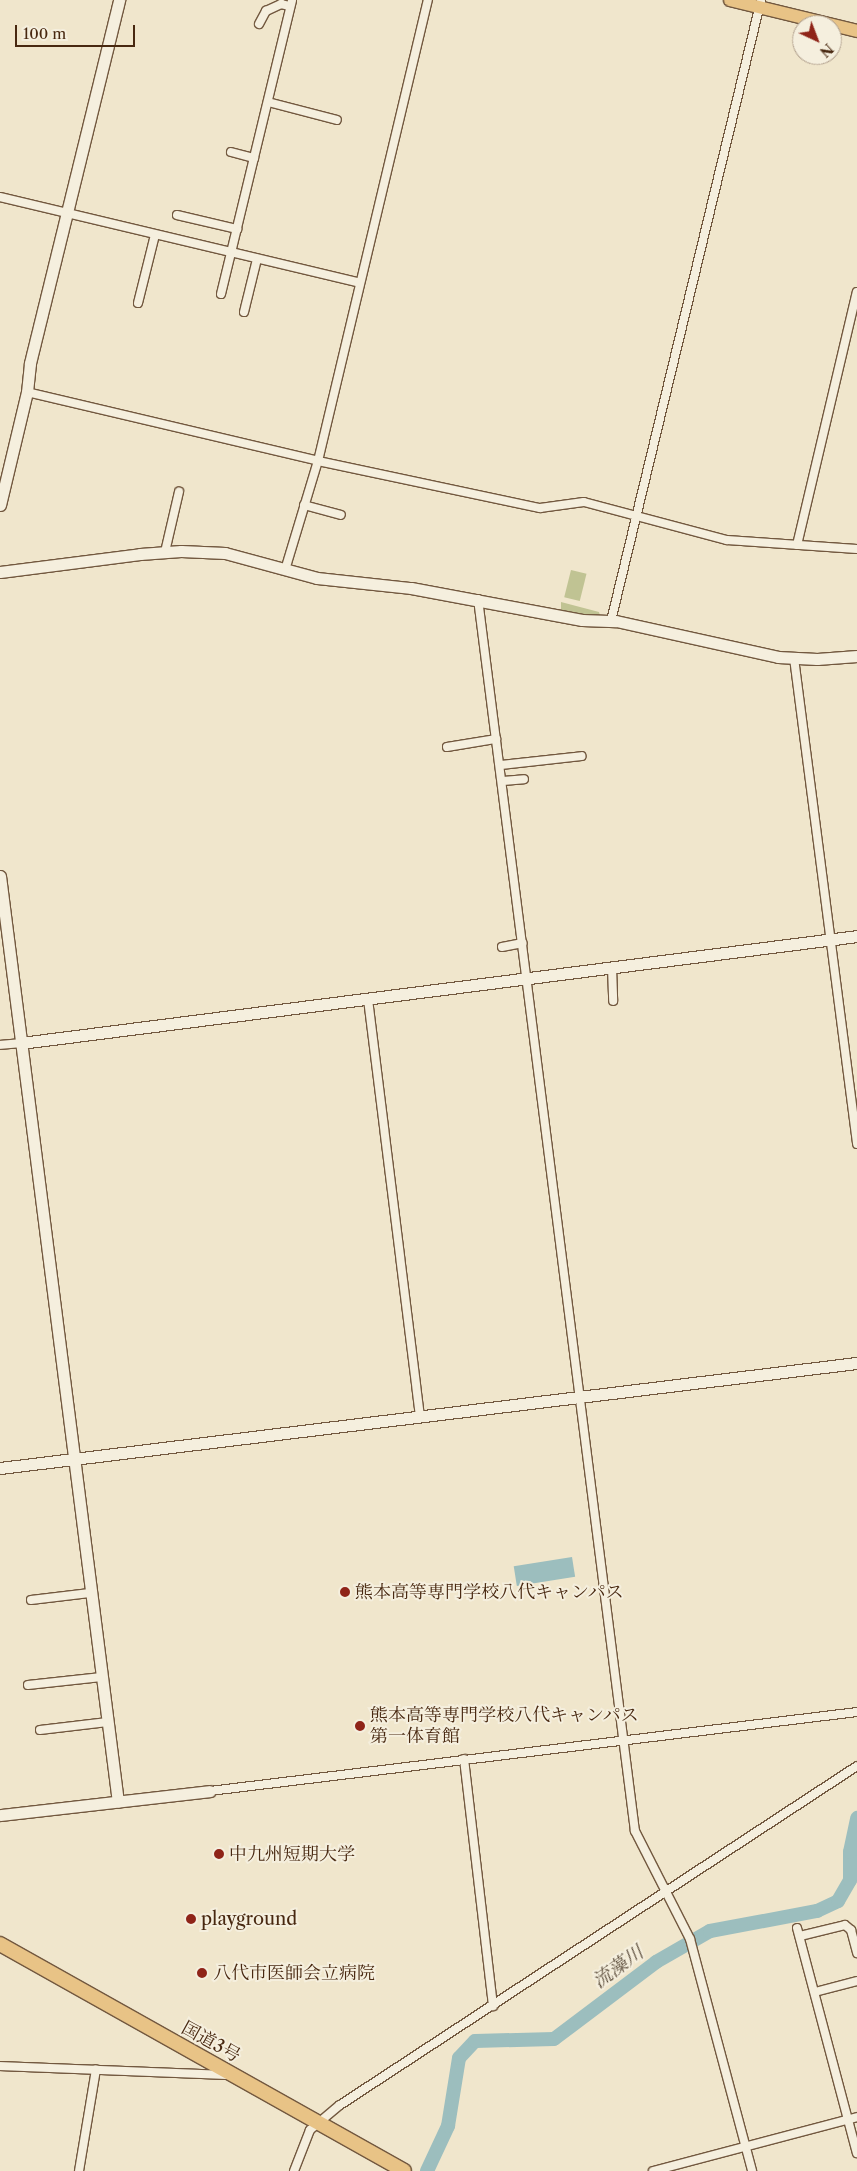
<!DOCTYPE html>
<meta charset="utf-8">
<style>
body{margin:0}
#map{position:relative;width:857px;height:2171px;overflow:hidden;background:#f0e6cc;font-family:"Libre Caslon Text","Noto Serif JP",serif}
div>[style]{position:absolute}
.green>*{inset:0;background:#c0c393;transform-origin:0 0}
.water>*{inset:0;background:#9cbebe;transform-origin:0 0}
.river>*{height:14px;margin:-7px;padding:0 7px;transform-origin:7px;border-radius:7px;background:#9cbebe}
.roads{filter:drop-shadow(1px 0 #72583f) drop-shadow(-1px 0 #72583f) drop-shadow(0 1px #72583f) drop-shadow(0 -1px #72583f)}
.street>*{height:8px;margin:-4px;padding:0 4px;transform-origin:4px;border-radius:4px;background:#f5efde}
.secondary>*{height:11px;margin:-5.5px;padding:0 5.5px;transform-origin:5.5px;border-radius:5.5px;background:#f5efde}
.primary>*{height:12px;margin:-6px;padding:0 6px;transform-origin:6px;border-radius:6px;background:#e8c386}
.highway>*{height:14px;margin:-7px;padding:0 7px;transform-origin:7px;border-radius:7px;background:#e8c386}
.dots>*{width:14px;height:14px;translate:-50% -50%;box-sizing:border-box;border:2px solid #f5efde;border-radius:50%}
span{translate:-50% -50%;white-space:nowrap;text-align:center;line-height:1.15;-webkit-text-stroke:4px #f5efde;paint-order:stroke}
.poi-label{font-size:18px;color:#482810}
.left{translate:0 -50%;text-align:left}
.street-label{font-size:18px;color:#482810}
.water-label{font-size:19px;color:#5d4e3c;font-style:italic}
.north{position:absolute;left:792px;top:15px;width:50px;height:50px;box-sizing:border-box;background:#f5efde;border:1px solid #b09f8c;border-radius:50%;rotate:137deg;font-size:14px;font-weight:700;line-height:20px;text-align:center;color:#482810}
.north::after{content:'';display:block;margin:auto;width:18px;height:22px;background:#8f2418;clip-path:polygon(50% 0,100% 100%,50% 72%,0 100%)}
.scale{position:absolute;left:15px;top:25px;width:120px;height:22px;box-sizing:border-box;border:2px solid #482810;border-top:0;padding-left:6px;font-size:15px;line-height:18px;white-space:nowrap;color:#482810;-webkit-text-stroke:4px #f5efde;paint-order:stroke}
</style>
<div id="map">
<div class="green">
<div style="left:571px;top:570px;width:16px;height:28px;rotate:14deg"></div>
<div style="clip-path:polygon(561px 602px,599px 612px,600px 616px,561px 612px)"></div>
</div>
<div class="water">
<div style="left:572px;top:1557px;width:20px;height:59px;rotate:81deg"></div>
</div>
<div class="river">
<div style="left:427px;top:2171px;width:50px;rotate:-65deg"></div>
<div style="left:448px;top:2126px;width:69px;rotate:-80.8deg"></div>
<div style="left:459px;top:2058px;width:23px;rotate:-47deg"></div>
<div style="left:475px;top:2041px;width:79px;rotate:-1.5deg"></div>
<div style="left:554px;top:2039px;width:128px;rotate:-37deg"></div>
<div style="left:656px;top:1962px;width:62px;rotate:-29.9deg"></div>
<div style="left:710px;top:1931px;width:109px;rotate:-10.6deg"></div>
<div style="left:817px;top:1911px;width:23px;rotate:-25deg"></div>
<div style="left:838px;top:1901px;width:24px;rotate:-60deg"></div>
<div style="left:850px;top:1880px;width:28px;rotate:-90deg"></div>
<div style="left:850px;top:1852px;width:35px;rotate:-78deg"></div>
</div>
<div class="roads">
<div class="street">
<div style="left:259px;top:24px;width:15px;rotate:-62deg"></div>
<div style="left:266px;top:11px;width:17px;rotate:-25deg"></div>
<div style="left:281px;top:4px;width:9px;rotate:13deg"></div>
<div style="left:268px;top:102px;width:71px;rotate:14.6deg"></div>
<div style="left:231px;top:152px;width:24px;rotate:15deg"></div>
<div style="left:0;top:197px;width:370px;rotate:13.4deg"></div>
<div style="left:177px;top:215px;width:62px;rotate:13.1deg"></div>
<div style="left:221px;top:294px;width:302px;rotate:-76.4deg"></div>
<div style="left:138px;top:303px;width:70px;rotate:-76deg"></div>
<div style="left:244px;top:312px;width:55px;rotate:-76.2deg"></div>
<div style="left:27px;top:392px;width:299px;rotate:13.3deg"></div>
<div style="left:318px;top:461px;width:227px;rotate:12deg"></div>
<div style="left:540px;top:508px;width:44px;rotate:-7.8deg"></div>
<div style="left:584px;top:502px;width:148px;rotate:14.9deg"></div>
<div style="left:727px;top:540px;width:130px;rotate:4deg"></div>
<div style="left:304px;top:505px;width:38px;rotate:15deg"></div>
<div style="left:797px;top:545px;width:260px;rotate:-76.7deg"></div>
<div style="left:165px;top:552px;width:62px;rotate:-76.9deg"></div>
<div style="left:285px;top:570px;width:114px;rotate:-73.2deg"></div>
<div style="left:318px;top:461px;width:474px;rotate:-76.6deg"></div>
<div style="left:478px;top:599px;width:1242px;rotate:82.74deg"></div>
<div style="left:635px;top:1831px;width:121px;rotate:63deg"></div>
<div style="left:690px;top:1939px;width:240px;rotate:75deg"></div>
<div style="left:611px;top:621px;width:639px;rotate:-76.42deg"></div>
<div style="left:794px;top:658px;width:490px;rotate:82.6deg"></div>
<div style="left:447px;top:747px;width:50px;rotate:-9.3deg"></div>
<div style="left:501px;top:765px;width:81px;rotate:-6.3deg"></div>
<div style="left:503px;top:781px;width:21px;rotate:-5deg"></div>
<div style="left:502px;top:947px;width:21px;rotate:-11deg"></div>
<div style="left:612px;top:967px;width:34px;rotate:88deg"></div>
<div style="left:368px;top:999px;width:420px;rotate:82.9deg"></div>
<div style="left:0;top:1045px;width:21px;rotate:-5deg"></div>
<div style="left:31px;top:1600px;width:59px;rotate:-6.8deg"></div>
<div style="left:28px;top:1685px;width:74px;rotate:-6.2deg"></div>
<div style="left:40px;top:1730px;width:68px;rotate:-6.7deg"></div>
<div style="left:464px;top:1759px;width:249px;rotate:83.3deg"></div>
<div style="left:210px;top:1791px;width:652px;rotate:-6.96deg"></div>
<div style="left:797px;top:1928px;width:233px;rotate:75.1deg"></div>
<div style="left:800px;top:1936px;width:46px;rotate:-13.7deg"></div>
<div style="left:845px;top:1925px;width:8px;rotate:40deg"></div>
<div style="left:851px;top:1930px;width:24px;rotate:75deg"></div>
<div style="left:815px;top:1992px;width:43px;rotate:-14.7deg"></div>
<div style="left:0;top:2066px;width:229px;rotate:2.3deg"></div>
<div style="left:79px;top:2171px;width:103px;rotate:-80.5deg"></div>
<div style="left:294px;top:2171px;width:44px;rotate:-68.7deg"></div>
<div style="left:310px;top:2130px;width:39px;rotate:-40deg"></div>
<div style="left:340px;top:2105px;width:618px;rotate:-33.25deg"></div>
<div style="left:653px;top:2171px;width:211px;rotate:-14.8deg"></div>
</div>
<div class="secondary">
<div style="left:0;top:505px;width:116px;rotate:-76.6deg"></div>
<div style="left:27px;top:392px;width:29px;rotate:-84deg"></div>
<div style="left:30px;top:363px;width:374px;rotate:-76.2deg"></div>
<div style="left:0;top:572px;width:141px;rotate:-7.3deg"></div>
<div style="left:140px;top:554px;width:41px;rotate:-4.2deg"></div>
<div style="left:181px;top:551px;width:44px;rotate:2.6deg"></div>
<div style="left:225px;top:553px;width:95px;rotate:15.2deg"></div>
<div style="left:317px;top:578px;width:95px;rotate:6.1deg"></div>
<div style="left:411px;top:588px;width:174px;rotate:10.6deg"></div>
<div style="left:582px;top:620px;width:34px;rotate:2deg"></div>
<div style="left:616px;top:621px;width:166px;rotate:12.5deg"></div>
<div style="left:778px;top:657px;width:39px;rotate:3deg"></div>
<div style="left:817px;top:659px;width:40px;rotate:-4.3deg"></div>
<div style="left:0;top:876px;width:933px;rotate:82.74deg"></div>
<div style="left:21px;top:1043px;width:843px;rotate:-7.29deg"></div>
<div style="left:0;top:1468px;width:863px;rotate:-6.99deg"></div>
<div style="left:0;top:1815px;width:211px;rotate:-6.5deg"></div>
</div>
<div class="primary">
<div style="left:730px;top:0;width:131px;rotate:13.7deg"></div>
</div>
<div class="highway">
<div style="left:0;top:1944px;width:463px;rotate:29.3deg"></div>
</div>
</div>
<div class="dots">
<div style="left:345px;top:1592px;background:#8f2418"></div>
<div style="left:360px;top:1726px;background:#8f2418"></div>
<div style="left:219px;top:1854px;background:#8f2418"></div>
<div style="left:191px;top:1919px;background:#8f2418"></div>
<div style="left:202px;top:1973px;background:#8f2418"></div>
</div>
<div class="poi-label">
<span class="left" style="left:355px;top:1592px">熊本高等専門学校八代キャンパス</span>
<span class="left" style="left:370px;top:1726px">熊本高等専門学校八代キャンパス<br>第一体育館</span>
<span class="left" style="left:229px;top:1854px">中九州短期大学</span>
<span class="left" style="left:201px;top:1919px">playground</span>
<span class="left" style="left:213px;top:1973px">八代市医師会立病院</span>
</div>
<div class="street-label">
<span style="left:211px;top:2042px;rotate:29deg">国道3号</span>
</div>
<div class="water-label">
<span style="left:618px;top:1967px;rotate:-36deg">流藻川</span>
</div>
<div class="north">N</div>
<div class="scale">100 m</div>
</div>
